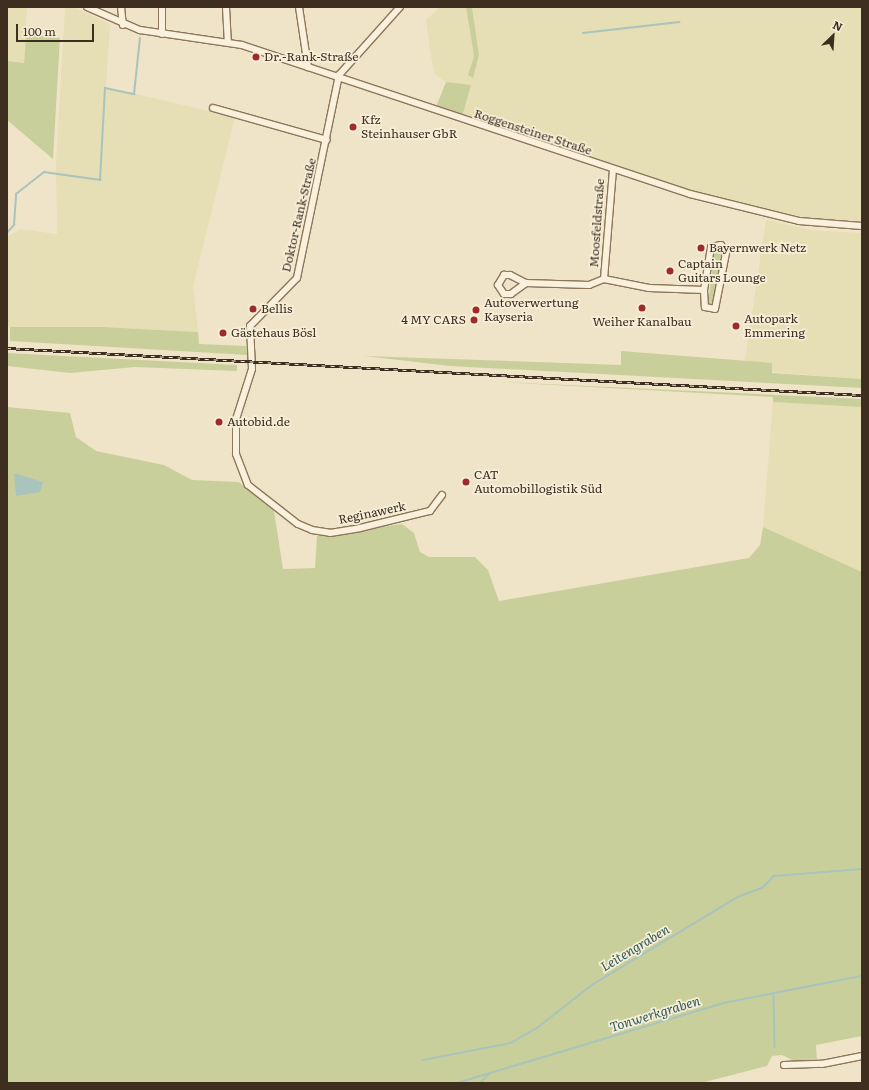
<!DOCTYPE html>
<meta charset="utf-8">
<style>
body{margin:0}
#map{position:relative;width:869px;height:1090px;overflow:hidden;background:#f0e4c8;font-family:Literata,serif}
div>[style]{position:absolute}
.farmland>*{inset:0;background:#e6deb5}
.green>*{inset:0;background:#c9cf9b}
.water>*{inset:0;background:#a9c4bc}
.stream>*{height:1.5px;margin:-0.75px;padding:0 0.75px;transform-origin:0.75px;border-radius:0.75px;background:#a9c4bc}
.roads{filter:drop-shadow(1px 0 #8d765c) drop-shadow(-1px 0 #8d765c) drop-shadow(0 1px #8d765c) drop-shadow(0 -1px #8d765c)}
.minor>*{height:6px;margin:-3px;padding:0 3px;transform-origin:3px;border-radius:3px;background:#faf1dc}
.rail>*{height:3px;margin-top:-1.5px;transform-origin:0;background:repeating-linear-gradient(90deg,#f7eed8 0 4.5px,#3d2e20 0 9px);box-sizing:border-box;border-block:1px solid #3d2e20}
.dots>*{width:11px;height:11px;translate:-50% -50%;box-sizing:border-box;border:2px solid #f7eed8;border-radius:50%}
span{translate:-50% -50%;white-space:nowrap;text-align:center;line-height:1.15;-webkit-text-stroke:3.5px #f7eed8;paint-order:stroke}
.poi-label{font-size:12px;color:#3d2e20}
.left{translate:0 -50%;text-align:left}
.right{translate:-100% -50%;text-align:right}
.street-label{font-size:12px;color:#3d2e20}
.water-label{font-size:13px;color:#2f5d5a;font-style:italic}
.frame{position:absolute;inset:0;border:8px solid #3d2e20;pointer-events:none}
.north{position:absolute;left:813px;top:16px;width:40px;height:40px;-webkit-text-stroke:3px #f7eed8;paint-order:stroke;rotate:25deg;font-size:11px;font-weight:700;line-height:16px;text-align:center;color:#3d2e20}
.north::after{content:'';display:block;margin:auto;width:14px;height:18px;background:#3d2e20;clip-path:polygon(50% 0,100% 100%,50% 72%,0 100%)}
.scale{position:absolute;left:16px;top:24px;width:78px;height:18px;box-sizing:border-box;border:2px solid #3d2e20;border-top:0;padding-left:5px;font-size:12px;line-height:14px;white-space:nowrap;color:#3d2e20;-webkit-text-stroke:3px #f7eed8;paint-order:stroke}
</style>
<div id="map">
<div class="farmland">
<div style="clip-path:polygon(7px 7px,27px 7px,24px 63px,7px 61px)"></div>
<div style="clip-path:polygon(65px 7px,74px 7px,110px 24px,106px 87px,235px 117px,193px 287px,198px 332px,102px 327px,7px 327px,8px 236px,20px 229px,57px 234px,56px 162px)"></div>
<div style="clip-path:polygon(440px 7px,466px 7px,474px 56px,468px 75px,479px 55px,472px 7px,862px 7px,862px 221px,809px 218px,685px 189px,463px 114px,471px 86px,446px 82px,435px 75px,431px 56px,426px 20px)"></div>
<div style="clip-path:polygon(766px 220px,812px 230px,862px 233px,862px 379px,772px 372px,745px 360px)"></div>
<div style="clip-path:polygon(773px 402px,862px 407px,862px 572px,763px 527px)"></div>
</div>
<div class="green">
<div style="clip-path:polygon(466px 7px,472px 7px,479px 55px,473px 78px,468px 75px,474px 56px)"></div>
<div style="clip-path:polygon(26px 34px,60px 38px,53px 159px,7px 120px,7px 61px,24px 63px)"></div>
<div style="clip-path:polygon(446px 82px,471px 85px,463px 114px,436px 107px)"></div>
<div style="clip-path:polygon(719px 248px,722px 252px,715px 304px,708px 306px,714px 251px)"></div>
<div style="clip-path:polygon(10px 327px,102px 327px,198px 332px,199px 344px,247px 346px,247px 355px,10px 341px)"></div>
<div style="clip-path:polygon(621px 351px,772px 363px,772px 373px,862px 379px,862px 388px,450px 366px,364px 356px,621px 365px)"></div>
<div style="clip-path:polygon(7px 353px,237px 365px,237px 371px,135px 367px,70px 373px,7px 366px)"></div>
<div style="clip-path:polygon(483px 381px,862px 399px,862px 407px,773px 402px,773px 397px)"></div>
<div style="clip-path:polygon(7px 407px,70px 413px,76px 437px,96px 451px,164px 465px,192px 480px,239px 482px,274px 511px,283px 569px,315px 568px,317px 536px,402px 524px,414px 533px,420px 552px,429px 557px,475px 557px,488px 570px,499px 601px,749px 558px,760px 545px,763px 527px,862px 572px,862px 1036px,816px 1045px,817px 1062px,800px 1064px,782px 1055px,772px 1056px,767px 1066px,701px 1083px,7px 1083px)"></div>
</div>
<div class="water">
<div style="clip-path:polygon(14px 473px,43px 482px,40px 492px,16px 496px)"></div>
</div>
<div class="stream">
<div style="left:583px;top:33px;width:97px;rotate:-6.5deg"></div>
<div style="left:7px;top:233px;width:11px;rotate:-49deg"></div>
<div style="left:14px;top:225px;width:31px;rotate:-86deg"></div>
<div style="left:16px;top:194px;width:36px;rotate:-38deg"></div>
<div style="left:44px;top:172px;width:57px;rotate:8.1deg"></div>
<div style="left:100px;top:180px;width:92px;rotate:-86.9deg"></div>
<div style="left:105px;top:88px;width:30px;rotate:12deg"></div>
<div style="left:134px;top:94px;width:56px;rotate:-83.9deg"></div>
<div style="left:774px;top:993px;width:54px;rotate:88.9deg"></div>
<div style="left:423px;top:1060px;width:90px;rotate:-10.9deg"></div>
<div style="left:511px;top:1043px;width:30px;rotate:-30deg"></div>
<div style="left:537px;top:1028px;width:70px;rotate:-38deg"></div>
<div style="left:592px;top:985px;width:170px;rotate:-31.1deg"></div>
<div style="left:738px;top:897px;width:26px;rotate:-21deg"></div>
<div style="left:762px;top:888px;width:17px;rotate:-45deg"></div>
<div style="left:774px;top:876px;width:88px;rotate:-4.5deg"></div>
<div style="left:457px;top:1083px;width:278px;rotate:-16.7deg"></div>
<div style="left:723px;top:1003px;width:142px;rotate:-11deg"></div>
<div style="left:480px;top:1083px;width:14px;rotate:-45deg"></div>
</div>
<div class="roads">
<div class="minor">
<div style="left:87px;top:7px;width:58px;rotate:23.5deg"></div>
<div style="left:140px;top:30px;width:103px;rotate:8.4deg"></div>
<div style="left:242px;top:45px;width:472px;rotate:18.4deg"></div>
<div style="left:690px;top:194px;width:112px;rotate:13.9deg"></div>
<div style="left:799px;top:221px;width:63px;rotate:4.5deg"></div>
<div style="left:121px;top:7px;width:18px;rotate:84deg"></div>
<div style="left:162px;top:7px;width:27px;rotate:90deg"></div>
<div style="left:226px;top:7px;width:35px;rotate:87deg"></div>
<div style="left:299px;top:7px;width:61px;rotate:81.5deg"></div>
<div style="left:400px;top:7px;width:91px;rotate:131.9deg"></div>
<div style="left:339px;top:75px;width:207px;rotate:101.7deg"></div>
<div style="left:297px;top:278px;width:67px;rotate:134.4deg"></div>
<div style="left:250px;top:326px;width:43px;rotate:87.3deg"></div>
<div style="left:252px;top:369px;width:52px;rotate:107.7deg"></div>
<div style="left:236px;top:419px;width:35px;rotate:90deg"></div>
<div style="left:236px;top:454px;width:33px;rotate:69deg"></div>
<div style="left:248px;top:485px;width:63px;rotate:38deg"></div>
<div style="left:298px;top:524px;width:15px;rotate:23deg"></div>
<div style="left:312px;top:530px;width:18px;rotate:9deg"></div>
<div style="left:330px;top:533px;width:30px;rotate:-9deg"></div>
<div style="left:360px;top:528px;width:72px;rotate:-13.7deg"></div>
<div style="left:430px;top:511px;width:20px;rotate:-53deg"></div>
<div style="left:213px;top:108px;width:118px;rotate:15.7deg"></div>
<div style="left:504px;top:275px;width:6px"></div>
<div style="left:510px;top:275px;width:18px;rotate:27deg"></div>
<div style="left:526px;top:283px;width:19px;rotate:144deg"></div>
<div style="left:511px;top:294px;width:7px;rotate:180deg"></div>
<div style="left:504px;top:294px;width:11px;rotate:-124deg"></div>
<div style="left:498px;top:285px;width:12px;rotate:-59deg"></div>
<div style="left:604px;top:279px;width:46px;rotate:11.3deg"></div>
<div style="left:649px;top:288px;width:55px;rotate:2.1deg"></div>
<div style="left:704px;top:290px;width:17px;rotate:87deg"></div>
<div style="left:705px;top:307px;width:10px;rotate:11deg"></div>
<div style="left:715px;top:309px;width:57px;rotate:-78.9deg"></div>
<div style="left:726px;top:253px;width:9px;rotate:-122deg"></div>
<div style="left:721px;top:245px;width:10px;rotate:169deg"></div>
<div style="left:711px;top:247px;width:44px;rotate:99.2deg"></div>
<div style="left:526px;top:283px;width:63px;rotate:1.8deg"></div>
<div style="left:589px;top:285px;width:16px;rotate:-22deg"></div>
<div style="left:604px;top:279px;width:109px;rotate:-85.3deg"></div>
<div style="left:784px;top:1065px;width:38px;rotate:-2deg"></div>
<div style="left:822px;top:1064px;width:41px;rotate:-11.3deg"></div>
</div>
</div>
<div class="rail">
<div style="left:7px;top:348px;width:856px;rotate:3.15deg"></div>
</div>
<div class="dots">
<div style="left:256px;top:57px;background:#9e2a2b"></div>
<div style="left:353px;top:127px;background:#9e2a2b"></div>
<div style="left:701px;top:248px;background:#9e2a2b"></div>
<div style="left:670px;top:271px;background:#9e2a2b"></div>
<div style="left:642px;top:308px;background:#9e2a2b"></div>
<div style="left:253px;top:309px;background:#9e2a2b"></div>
<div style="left:476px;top:310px;background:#9e2a2b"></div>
<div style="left:474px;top:320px;background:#9e2a2b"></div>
<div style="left:736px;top:326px;background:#9e2a2b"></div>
<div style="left:223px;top:333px;background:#9e2a2b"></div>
<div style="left:219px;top:422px;background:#9e2a2b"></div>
<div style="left:466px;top:482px;background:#9e2a2b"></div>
</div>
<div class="poi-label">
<span class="left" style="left:264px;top:57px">Dr.-Rank-Straße</span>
<span class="left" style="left:361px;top:127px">Kfz<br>Steinhauser GbR</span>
<span class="left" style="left:709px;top:248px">Bayernwerk Netz</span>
<span class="left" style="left:678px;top:271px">Captain<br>Guitars Lounge</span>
<span class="left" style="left:484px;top:310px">Autoverwertung<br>Kayseria</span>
<span class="left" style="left:261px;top:309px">Bellis</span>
<span class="left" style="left:744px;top:326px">Autopark<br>Emmering</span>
<span class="right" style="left:466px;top:320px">4 MY CARS</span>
<span style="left:642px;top:322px">Weiher Kanalbau</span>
<span class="left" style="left:231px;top:333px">Gästehaus Bösl</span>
<span class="left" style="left:227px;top:422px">Autobid.de</span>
<span class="left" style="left:474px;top:482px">CAT<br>Automobillogistik Süd</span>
</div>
<div class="street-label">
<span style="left:533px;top:132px;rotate:18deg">Roggensteiner Straße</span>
<span style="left:299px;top:215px;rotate:-77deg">Doktor-Rank-Straße</span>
<span style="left:597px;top:223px;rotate:-86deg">Moosfeldstraße</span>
<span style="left:372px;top:513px;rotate:-12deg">Reginawerk</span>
</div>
<div class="water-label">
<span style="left:635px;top:948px;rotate:-31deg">Leitengraben</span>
<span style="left:655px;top:1014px;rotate:-17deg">Tonwerkgraben</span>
</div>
<div class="frame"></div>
<div class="north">N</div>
<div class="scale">100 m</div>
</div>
